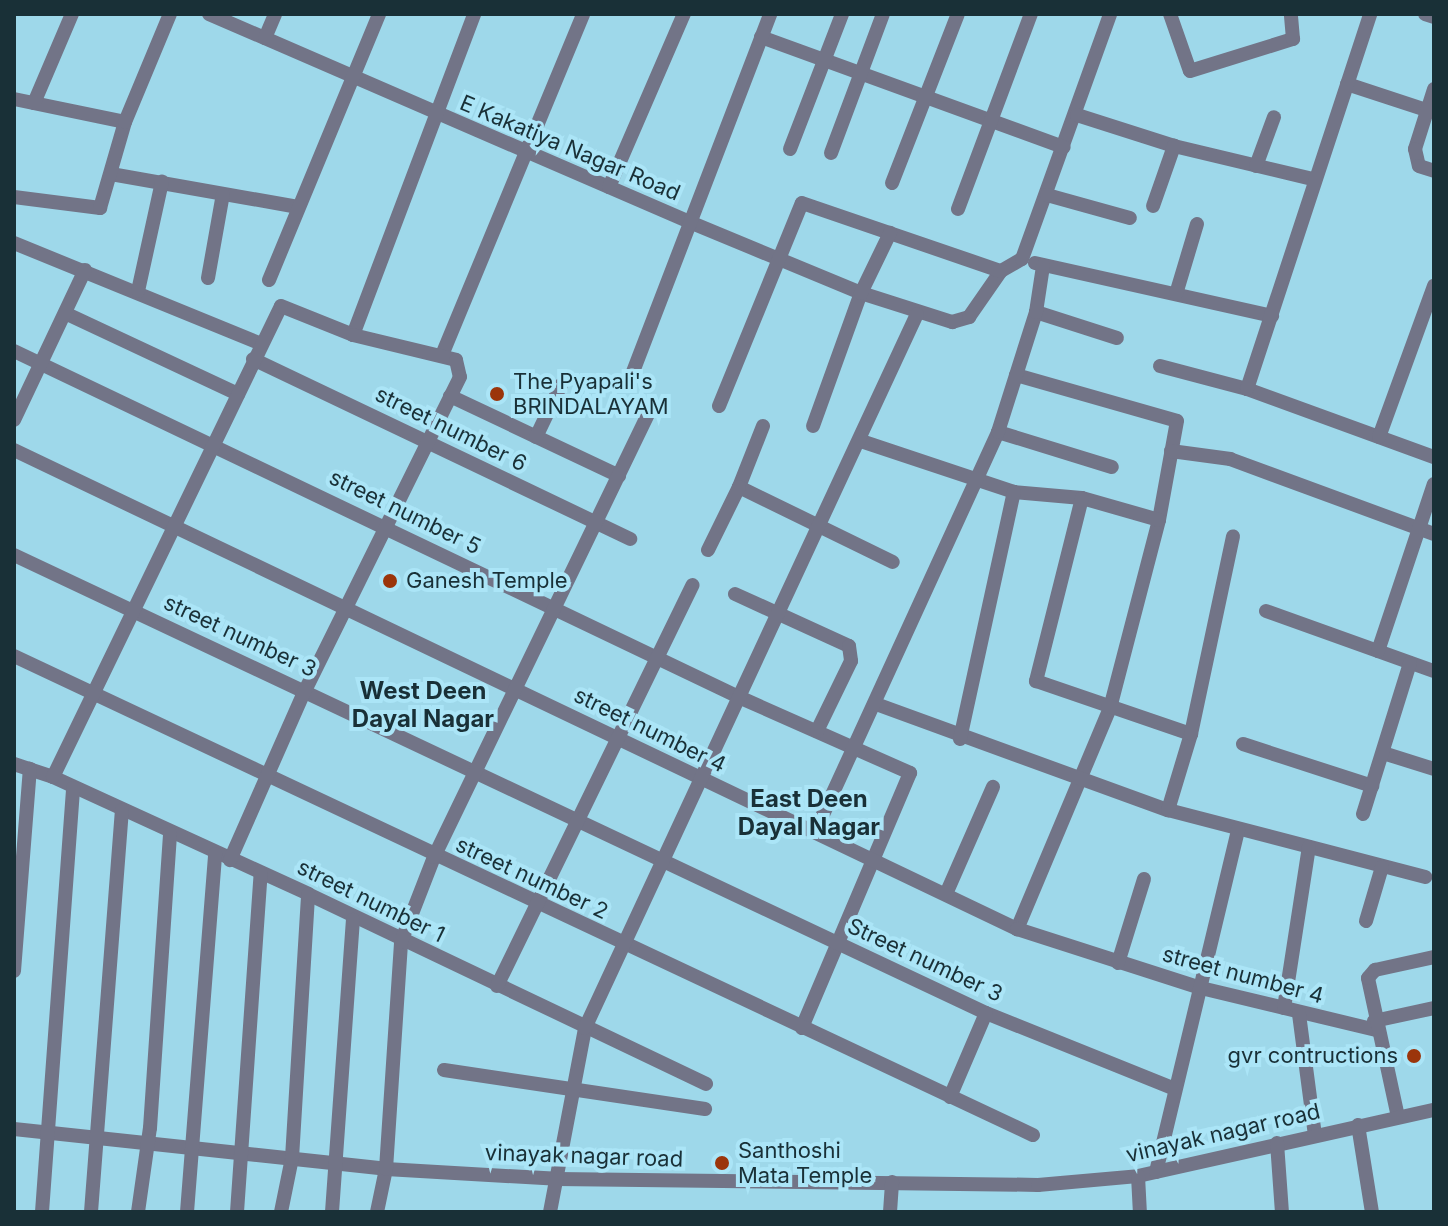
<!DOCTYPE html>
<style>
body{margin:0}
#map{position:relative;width:1448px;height:1226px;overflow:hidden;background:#9ed8ea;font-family:Inter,sans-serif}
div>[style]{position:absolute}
.minor>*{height:14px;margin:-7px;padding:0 7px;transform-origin:7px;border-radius:7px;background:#727487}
.dots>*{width:22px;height:22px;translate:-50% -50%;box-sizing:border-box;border:4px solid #abe5f7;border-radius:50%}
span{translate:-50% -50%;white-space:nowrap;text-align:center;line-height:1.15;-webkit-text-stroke:8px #abe5f7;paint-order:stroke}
.street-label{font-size:22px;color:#193037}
.poi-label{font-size:22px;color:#193037}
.left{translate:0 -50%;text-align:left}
.right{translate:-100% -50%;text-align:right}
.neighbourhood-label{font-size:24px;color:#193037;font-weight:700}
.frame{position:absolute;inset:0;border:16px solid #193037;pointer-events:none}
</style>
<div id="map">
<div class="minor">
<div style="left:209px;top:14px;width:526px;rotate:23.4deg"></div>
<div style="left:692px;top:223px;width:183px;rotate:22.5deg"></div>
<div style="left:861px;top:293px;width:96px;rotate:17.7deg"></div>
<div style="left:952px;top:322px;width:18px;rotate:-16deg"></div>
<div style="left:969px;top:317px;width:56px;rotate:-55.2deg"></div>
<div style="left:1001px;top:271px;width:24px;rotate:-30deg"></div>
<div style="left:1022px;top:259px;width:260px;rotate:-70.2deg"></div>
<div style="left:1170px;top:14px;width:60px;rotate:70.7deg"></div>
<div style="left:1190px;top:71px;width:108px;rotate:-17.3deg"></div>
<div style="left:1293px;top:39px;width:25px;rotate:-95deg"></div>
<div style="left:1425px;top:14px;width:9px;rotate:18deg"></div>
<div style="left:761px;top:37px;width:322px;rotate:20deg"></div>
<div style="left:265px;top:38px;width:26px;rotate:-67deg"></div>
<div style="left:1347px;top:84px;width:83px;rotate:18.2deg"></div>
<div style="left:1434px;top:89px;width:63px;rotate:107.6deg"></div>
<div style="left:1415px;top:149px;width:17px;rotate:77deg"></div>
<div style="left:1419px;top:166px;width:16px;rotate:18deg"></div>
<div style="left:14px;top:99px;width:113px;rotate:11.7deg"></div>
<div style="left:34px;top:103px;width:97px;rotate:-66.9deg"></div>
<div style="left:1077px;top:115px;width:102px;rotate:17.7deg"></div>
<div style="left:1174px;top:146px;width:143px;rotate:13.4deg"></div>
<div style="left:790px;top:149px;width:145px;rotate:-68.9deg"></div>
<div style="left:831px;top:153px;width:148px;rotate:-69.5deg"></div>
<div style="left:1256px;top:166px;width:52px;rotate:-69.8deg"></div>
<div style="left:111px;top:174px;width:190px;rotate:10deg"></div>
<div style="left:892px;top:183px;width:181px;rotate:-68.7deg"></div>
<div style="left:609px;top:187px;width:189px;rotate:-66.6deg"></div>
<div style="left:1047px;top:195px;width:86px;rotate:15.5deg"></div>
<div style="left:14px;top:197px;width:87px;rotate:7.3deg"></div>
<div style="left:100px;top:208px;width:90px;rotate:-73.8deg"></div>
<div style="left:125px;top:122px;width:117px;rotate:-67.4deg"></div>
<div style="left:1153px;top:206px;width:64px;rotate:-70.7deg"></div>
<div style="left:958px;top:209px;width:208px;rotate:-69.5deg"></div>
<div style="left:14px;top:243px;width:267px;rotate:22.2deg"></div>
<div style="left:1035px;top:263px;width:243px;rotate:12.6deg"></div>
<div style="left:208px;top:278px;width:85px;rotate:-79.9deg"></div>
<div style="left:269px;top:280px;width:288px;rotate:-67.5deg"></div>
<div style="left:138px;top:291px;width:112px;rotate:-77.6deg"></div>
<div style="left:1176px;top:294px;width:73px;rotate:-73.3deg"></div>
<div style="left:1036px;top:312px;width:85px;rotate:17.8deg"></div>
<div style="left:67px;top:314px;width:189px;rotate:25.1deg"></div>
<div style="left:353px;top:335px;width:343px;rotate:-69.3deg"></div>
<div style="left:14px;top:351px;width:806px;rotate:25.52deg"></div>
<div style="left:741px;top:698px;width:185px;rotate:23.9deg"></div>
<div style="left:910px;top:773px;width:277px;rotate:113deg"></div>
<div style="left:442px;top:355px;width:369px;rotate:-67.5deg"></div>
<div style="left:253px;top:359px;width:418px;rotate:25.5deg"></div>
<div style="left:1160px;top:366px;width:90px;rotate:14.8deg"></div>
<div style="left:1247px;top:389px;width:199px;rotate:20deg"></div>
<div style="left:1016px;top:375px;width:167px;rotate:15.9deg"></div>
<div style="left:1177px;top:421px;width:101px;rotate:100.3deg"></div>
<div style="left:1159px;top:520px;width:194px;rotate:104.6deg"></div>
<div style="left:1110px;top:708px;width:240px;rotate:112.8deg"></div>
<div style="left:631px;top:377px;width:389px;rotate:-69deg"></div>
<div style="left:1247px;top:389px;width:395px;rotate:-71.8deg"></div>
<div style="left:450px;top:396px;width:187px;rotate:25.3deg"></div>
<div style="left:719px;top:406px;width:219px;rotate:-67.8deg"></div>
<div style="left:802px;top:203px;width:210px;rotate:18.9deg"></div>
<div style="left:14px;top:420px;width:166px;rotate:-64.7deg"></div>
<div style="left:763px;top:426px;width:66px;rotate:111.5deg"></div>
<div style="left:739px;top:487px;width:171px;rotate:26deg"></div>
<div style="left:813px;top:426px;width:141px;rotate:-70.2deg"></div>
<div style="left:861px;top:293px;width:67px;rotate:-64.2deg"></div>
<div style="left:998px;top:432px;width:119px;rotate:17.1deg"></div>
<div style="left:536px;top:437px;width:58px;rotate:-64.3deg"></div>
<div style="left:1379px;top:437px;width:161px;rotate:-70deg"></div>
<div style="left:861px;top:441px;width:161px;rotate:18.4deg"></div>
<div style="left:1014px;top:492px;width:68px;rotate:5deg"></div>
<div style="left:1082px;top:498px;width:80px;rotate:15.9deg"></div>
<div style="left:14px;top:450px;width:1112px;rotate:25.53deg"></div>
<div style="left:1017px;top:929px;width:193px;rotate:17.8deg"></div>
<div style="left:1201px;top:988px;width:180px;rotate:13.5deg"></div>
<div style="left:1171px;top:451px;width:60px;rotate:7.7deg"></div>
<div style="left:1230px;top:459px;width:217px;rotate:20.2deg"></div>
<div style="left:1082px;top:498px;width:189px;rotate:104.1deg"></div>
<div style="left:1036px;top:681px;width:164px;rotate:18.9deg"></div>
<div style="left:708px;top:550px;width:70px;rotate:-63.8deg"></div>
<div style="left:14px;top:555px;width:1074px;rotate:25.23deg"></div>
<div style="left:986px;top:1013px;width:201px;rotate:21.9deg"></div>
<div style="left:735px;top:594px;width:125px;rotate:24.5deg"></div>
<div style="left:849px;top:646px;width:15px;rotate:82deg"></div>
<div style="left:851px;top:661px;width:78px;rotate:115.9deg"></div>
<div style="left:1266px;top:611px;width:178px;rotate:19.7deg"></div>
<div style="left:1378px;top:651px;width:176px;rotate:-71.5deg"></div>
<div style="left:14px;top:656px;width:1126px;rotate:25.18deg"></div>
<div style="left:876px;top:704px;width:311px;rotate:20deg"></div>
<div style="left:1168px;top:810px;width:266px;rotate:14.6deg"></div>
<div style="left:960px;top:739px;width:253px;rotate:-77.7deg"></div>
<div style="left:1243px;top:744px;width:136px;rotate:18deg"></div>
<div style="left:1383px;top:753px;width:53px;rotate:17.4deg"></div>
<div style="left:14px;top:764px;width:41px;rotate:18.4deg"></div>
<div style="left:53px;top:777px;width:281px;rotate:24.6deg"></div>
<div style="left:308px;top:894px;width:441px;rotate:25.5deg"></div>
<div style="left:53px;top:777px;width:523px;rotate:-64.17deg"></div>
<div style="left:281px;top:306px;width:78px;rotate:21.9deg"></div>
<div style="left:353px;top:335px;width:106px;rotate:13.6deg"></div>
<div style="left:456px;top:360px;width:17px;rotate:77deg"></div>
<div style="left:460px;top:377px;width:349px;rotate:116.3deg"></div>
<div style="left:305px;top:690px;width:186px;rotate:113.8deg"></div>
<div style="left:1168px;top:810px;width:79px;rotate:-73.2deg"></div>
<div style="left:1191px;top:734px;width:202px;rotate:-78deg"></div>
<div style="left:1363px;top:814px;width:158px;rotate:-72.7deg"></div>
<div style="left:815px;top:832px;width:440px;rotate:-65.4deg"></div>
<div style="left:998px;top:432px;width:126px;rotate:-72.4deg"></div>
<div style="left:1036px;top:312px;width:47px;rotate:-81.3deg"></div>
<div style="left:946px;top:894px;width:117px;rotate:-66.3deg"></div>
<div style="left:1366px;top:921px;width:56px;rotate:-73.5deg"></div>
<div style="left:1118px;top:963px;width:88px;rotate:-72.8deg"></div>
<div style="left:14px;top:971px;width:203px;rotate:-85.5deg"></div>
<div style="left:497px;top:986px;width:446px;rotate:-64deg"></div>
<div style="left:1284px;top:1008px;width:163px;rotate:-81.2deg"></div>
<div style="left:1299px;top:1014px;width:122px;rotate:82.5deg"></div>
<div style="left:1374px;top:1021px;width:61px;rotate:-12.2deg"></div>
<div style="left:444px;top:1070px;width:264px;rotate:8.5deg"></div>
<div style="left:950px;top:1097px;width:91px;rotate:-66.8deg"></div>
<div style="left:1398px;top:1117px;width:142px;rotate:-102.2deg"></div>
<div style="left:1368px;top:978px;width:11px;rotate:-49deg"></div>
<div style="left:1375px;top:970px;width:60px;rotate:-12.4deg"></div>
<div style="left:1358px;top:1125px;width:88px;rotate:80.9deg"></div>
<div style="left:14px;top:1129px;width:374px;rotate:6.1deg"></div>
<div style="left:386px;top:1169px;width:171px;rotate:3.3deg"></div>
<div style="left:557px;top:1179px;width:481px;rotate:0.7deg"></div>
<div style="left:1038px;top:1185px;width:100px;rotate:-5.1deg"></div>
<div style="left:1138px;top:1176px;width:303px;rotate:-12.6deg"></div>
<div style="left:1277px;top:1143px;width:69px;rotate:85.9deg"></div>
<div style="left:1156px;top:1172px;width:352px;rotate:-76.5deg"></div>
<div style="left:1138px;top:1176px;width:36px;rotate:87deg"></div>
<div style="left:42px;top:1212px;width:425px;rotate:-85.8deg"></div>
<div style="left:91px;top:1212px;width:403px;rotate:-85.6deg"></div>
<div style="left:138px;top:1212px;width:85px;rotate:-81.9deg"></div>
<div style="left:150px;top:1128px;width:295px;rotate:-86.1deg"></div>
<div style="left:187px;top:1212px;width:359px;rotate:-85.5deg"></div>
<div style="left:237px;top:1212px;width:340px;rotate:-86deg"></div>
<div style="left:281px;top:1212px;width:55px;rotate:-78.5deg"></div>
<div style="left:292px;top:1158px;width:264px;rotate:-86.5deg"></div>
<div style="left:332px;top:1212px;width:293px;rotate:-85.9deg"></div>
<div style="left:377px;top:1212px;width:44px;rotate:-78.2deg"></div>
<div style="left:386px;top:1169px;width:227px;rotate:-86.2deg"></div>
<div style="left:401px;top:942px;width:91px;rotate:-68.8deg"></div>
<div style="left:434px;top:857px;width:492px;rotate:-64.2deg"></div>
<div style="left:550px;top:1212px;width:187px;rotate:-79.2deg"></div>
<div style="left:585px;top:1028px;width:787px;rotate:-65.06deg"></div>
<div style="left:890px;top:1212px;width:30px;rotate:-86deg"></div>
</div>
<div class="dots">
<div style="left:497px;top:394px;background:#9b350b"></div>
<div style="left:390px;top:581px;background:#9b350b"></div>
<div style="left:1414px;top:1056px;background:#9b350b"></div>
<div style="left:722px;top:1163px;background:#9b350b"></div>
</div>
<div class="street-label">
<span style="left:570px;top:148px;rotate:23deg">E Kakatiya Nagar Road</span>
<span style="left:451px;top:429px;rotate:26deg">street number 6</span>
<span style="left:405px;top:512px;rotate:26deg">street number 5</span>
<span style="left:240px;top:636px;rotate:25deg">street number 3</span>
<span style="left:650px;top:730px;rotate:26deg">street number 4</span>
<span style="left:532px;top:878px;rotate:25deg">street number 2</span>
<span style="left:371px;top:901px;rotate:26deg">street number 1</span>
<span style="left:925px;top:960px;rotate:25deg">Street number 3</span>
<span style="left:1243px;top:975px;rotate:15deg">street number 4</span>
<span style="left:1223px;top:1133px;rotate:-13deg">vinayak nagar road</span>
<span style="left:584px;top:1156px;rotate:2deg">vinayak nagar road</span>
</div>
<div class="poi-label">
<span class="left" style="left:513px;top:394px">The Pyapali's<br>BRINDALAYAM</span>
<span class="left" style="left:406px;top:581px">Ganesh Temple</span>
<span class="right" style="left:1398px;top:1056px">gvr contructions</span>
<span class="left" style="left:738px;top:1163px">Santhoshi<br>Mata Temple</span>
</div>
<div class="neighbourhood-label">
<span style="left:423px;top:705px">West Deen<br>Dayal Nagar</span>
<span style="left:809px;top:813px">East Deen<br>Dayal Nagar</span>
</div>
<div class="frame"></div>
</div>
